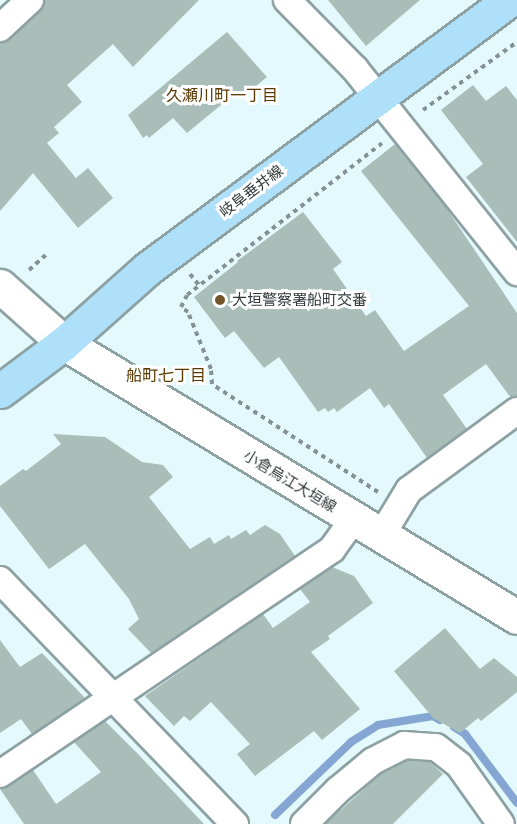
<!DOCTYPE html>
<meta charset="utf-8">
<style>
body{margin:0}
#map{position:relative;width:517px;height:824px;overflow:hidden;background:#e3f9fb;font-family:"Asap Condensed","Noto Sans JP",sans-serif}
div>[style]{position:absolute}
.stream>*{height:8px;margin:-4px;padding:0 4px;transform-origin:4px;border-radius:4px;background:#85a5d3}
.building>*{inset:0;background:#aabeb9}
.path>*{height:4px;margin-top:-2px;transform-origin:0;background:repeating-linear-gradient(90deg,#849294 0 4.5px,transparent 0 9px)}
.roads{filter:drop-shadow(2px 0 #8da1a3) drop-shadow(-2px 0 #8da1a3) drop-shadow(0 2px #8da1a3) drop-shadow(0 -2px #8da1a3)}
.street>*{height:26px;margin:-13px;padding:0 13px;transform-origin:13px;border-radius:13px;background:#fff}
.secondary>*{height:33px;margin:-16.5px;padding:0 16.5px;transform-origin:16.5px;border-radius:16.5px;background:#fff}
.primary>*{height:33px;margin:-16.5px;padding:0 16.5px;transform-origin:16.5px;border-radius:16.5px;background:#aee0f9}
.dots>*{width:16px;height:16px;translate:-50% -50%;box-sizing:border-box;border:3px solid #fff;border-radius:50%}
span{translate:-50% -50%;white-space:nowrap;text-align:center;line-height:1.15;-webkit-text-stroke:6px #fff;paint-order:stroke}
.street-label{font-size:15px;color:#323a3b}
.poi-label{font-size:15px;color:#323a3b}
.left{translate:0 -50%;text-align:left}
.neighbourhood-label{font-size:16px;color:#5a3800}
</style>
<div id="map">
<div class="stream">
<div style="left:454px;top:727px;width:13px;rotate:32deg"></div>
<div style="left:465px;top:734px;width:86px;rotate:53deg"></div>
<div style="left:275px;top:815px;width:105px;rotate:-43.8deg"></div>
<div style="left:351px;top:742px;width:32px;rotate:-32deg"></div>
<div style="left:378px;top:725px;width:56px;rotate:-9.3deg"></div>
<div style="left:433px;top:716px;width:8px;rotate:30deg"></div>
</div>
<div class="building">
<div style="clip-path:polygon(45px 0,199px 0,133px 67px,113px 44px,67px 85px,82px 102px,54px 127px,59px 133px,47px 143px,76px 178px,88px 168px,113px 198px,78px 228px,33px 173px,0 211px,0 43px,10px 39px,40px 11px)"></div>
<div style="clip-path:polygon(328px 0,420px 0,366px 46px)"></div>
<div style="clip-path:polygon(227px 32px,267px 77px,243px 97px,238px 91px,187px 133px,173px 118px,149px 138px,147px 135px,143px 138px,128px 115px)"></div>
<div style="clip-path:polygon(473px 85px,486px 101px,506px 86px,517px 100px,517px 242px,466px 177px,483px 164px,441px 110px)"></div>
<div style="clip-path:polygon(395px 144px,445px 206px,517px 313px,517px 396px,511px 398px,486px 364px,443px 395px,467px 429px,427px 458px,389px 404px,384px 408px,370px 388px,337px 412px,334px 408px,328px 412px,325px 408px,318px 412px,279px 357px,264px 368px,234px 331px,225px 338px,194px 297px,238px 262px,237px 261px,303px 212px,342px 262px,333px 269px,366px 316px,375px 310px,404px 351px,469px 306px,361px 171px)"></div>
<div style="clip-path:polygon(53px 434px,105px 437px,142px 462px,163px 465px,173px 477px,149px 497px,190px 549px,210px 537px,214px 544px,229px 535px,231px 539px,246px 530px,250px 535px,265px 525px,280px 534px,295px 556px,151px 653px,128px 629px,139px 619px,129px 599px,85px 544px,49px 569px,0 506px,0 486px,23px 469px,26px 471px,61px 444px)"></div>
<div style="clip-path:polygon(332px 567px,354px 576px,373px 603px,328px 636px,330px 639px,311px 652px,360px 709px,322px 740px,314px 731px,255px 776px,237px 754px,250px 744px,211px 702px,190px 721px,184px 716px,174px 726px,145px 696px,263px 614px,273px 628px,310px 602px,300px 589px)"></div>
<div style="clip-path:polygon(445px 628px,480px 669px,494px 658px,517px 677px,517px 692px,481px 721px,478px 718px,460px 733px,433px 718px,394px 671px)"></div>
<div style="clip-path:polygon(0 640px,20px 667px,42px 653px,85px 698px,32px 734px,21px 719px,0 733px)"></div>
<div style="clip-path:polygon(105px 721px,138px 754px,204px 824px,24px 824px,0 789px,8px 786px,33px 770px,56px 804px,101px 772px,74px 742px)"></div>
<div style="clip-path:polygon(407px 760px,430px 762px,443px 774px,393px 824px,325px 824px,381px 774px)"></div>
</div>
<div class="path">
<div style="left:423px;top:110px;width:116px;rotate:-35.9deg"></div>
<div style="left:29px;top:270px;width:25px;rotate:-42deg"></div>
<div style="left:190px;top:274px;width:14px;rotate:51deg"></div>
<div style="left:378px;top:492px;width:198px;rotate:-147deg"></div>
<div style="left:212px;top:384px;width:15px;rotate:-94deg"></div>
<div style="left:211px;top:369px;width:61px;rotate:-112deg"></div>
<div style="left:188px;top:312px;width:9px;rotate:-144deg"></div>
<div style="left:181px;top:307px;width:13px;rotate:-63deg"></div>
<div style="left:187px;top:295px;width:247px;rotate:-37.9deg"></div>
</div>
<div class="roads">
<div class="street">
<div style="left:287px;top:0;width:97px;rotate:45.4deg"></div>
<div style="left:355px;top:69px;width:260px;rotate:51.4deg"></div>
<div style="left:0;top:28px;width:41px;rotate:-43deg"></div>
<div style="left:381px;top:536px;width:54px;rotate:-58.7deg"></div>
<div style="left:409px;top:490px;width:134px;rotate:-36.2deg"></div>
<div style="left:0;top:580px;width:339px;rotate:46.1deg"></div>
<div style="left:0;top:774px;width:401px;rotate:-34.1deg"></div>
<div style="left:332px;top:549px;width:36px;rotate:-54deg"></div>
<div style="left:304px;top:824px;width:48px;rotate:-45deg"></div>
<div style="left:338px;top:790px;width:45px;rotate:-39.6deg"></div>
<div style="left:373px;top:761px;width:35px;rotate:-27deg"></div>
<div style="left:404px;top:745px;width:32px;rotate:4deg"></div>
<div style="left:436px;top:747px;width:29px;rotate:38deg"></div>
<div style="left:459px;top:765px;width:72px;rotate:54.6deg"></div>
</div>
<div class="secondary">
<div style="left:0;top:286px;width:86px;rotate:41.7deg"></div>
<div style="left:64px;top:343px;width:529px;rotate:31.17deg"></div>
</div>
<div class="primary">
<div style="left:0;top:391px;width:80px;rotate:-36.9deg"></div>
<div style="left:64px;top:343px;width:111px;rotate:-41.7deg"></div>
<div style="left:147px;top:269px;width:451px;rotate:-36.6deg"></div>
</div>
</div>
<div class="dots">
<div style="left:220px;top:300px;background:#74552a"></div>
</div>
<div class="street-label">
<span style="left:251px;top:191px;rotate:-37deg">岐阜垂井線</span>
<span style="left:290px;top:481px;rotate:31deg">小倉烏江大垣線</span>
</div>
<div class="poi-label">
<span class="left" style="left:232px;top:300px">大垣警察署船町交番</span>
</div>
<div class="neighbourhood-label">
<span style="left:222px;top:95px">久瀬川町一丁目</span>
<span style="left:166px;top:375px">船町七丁目</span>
</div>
</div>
